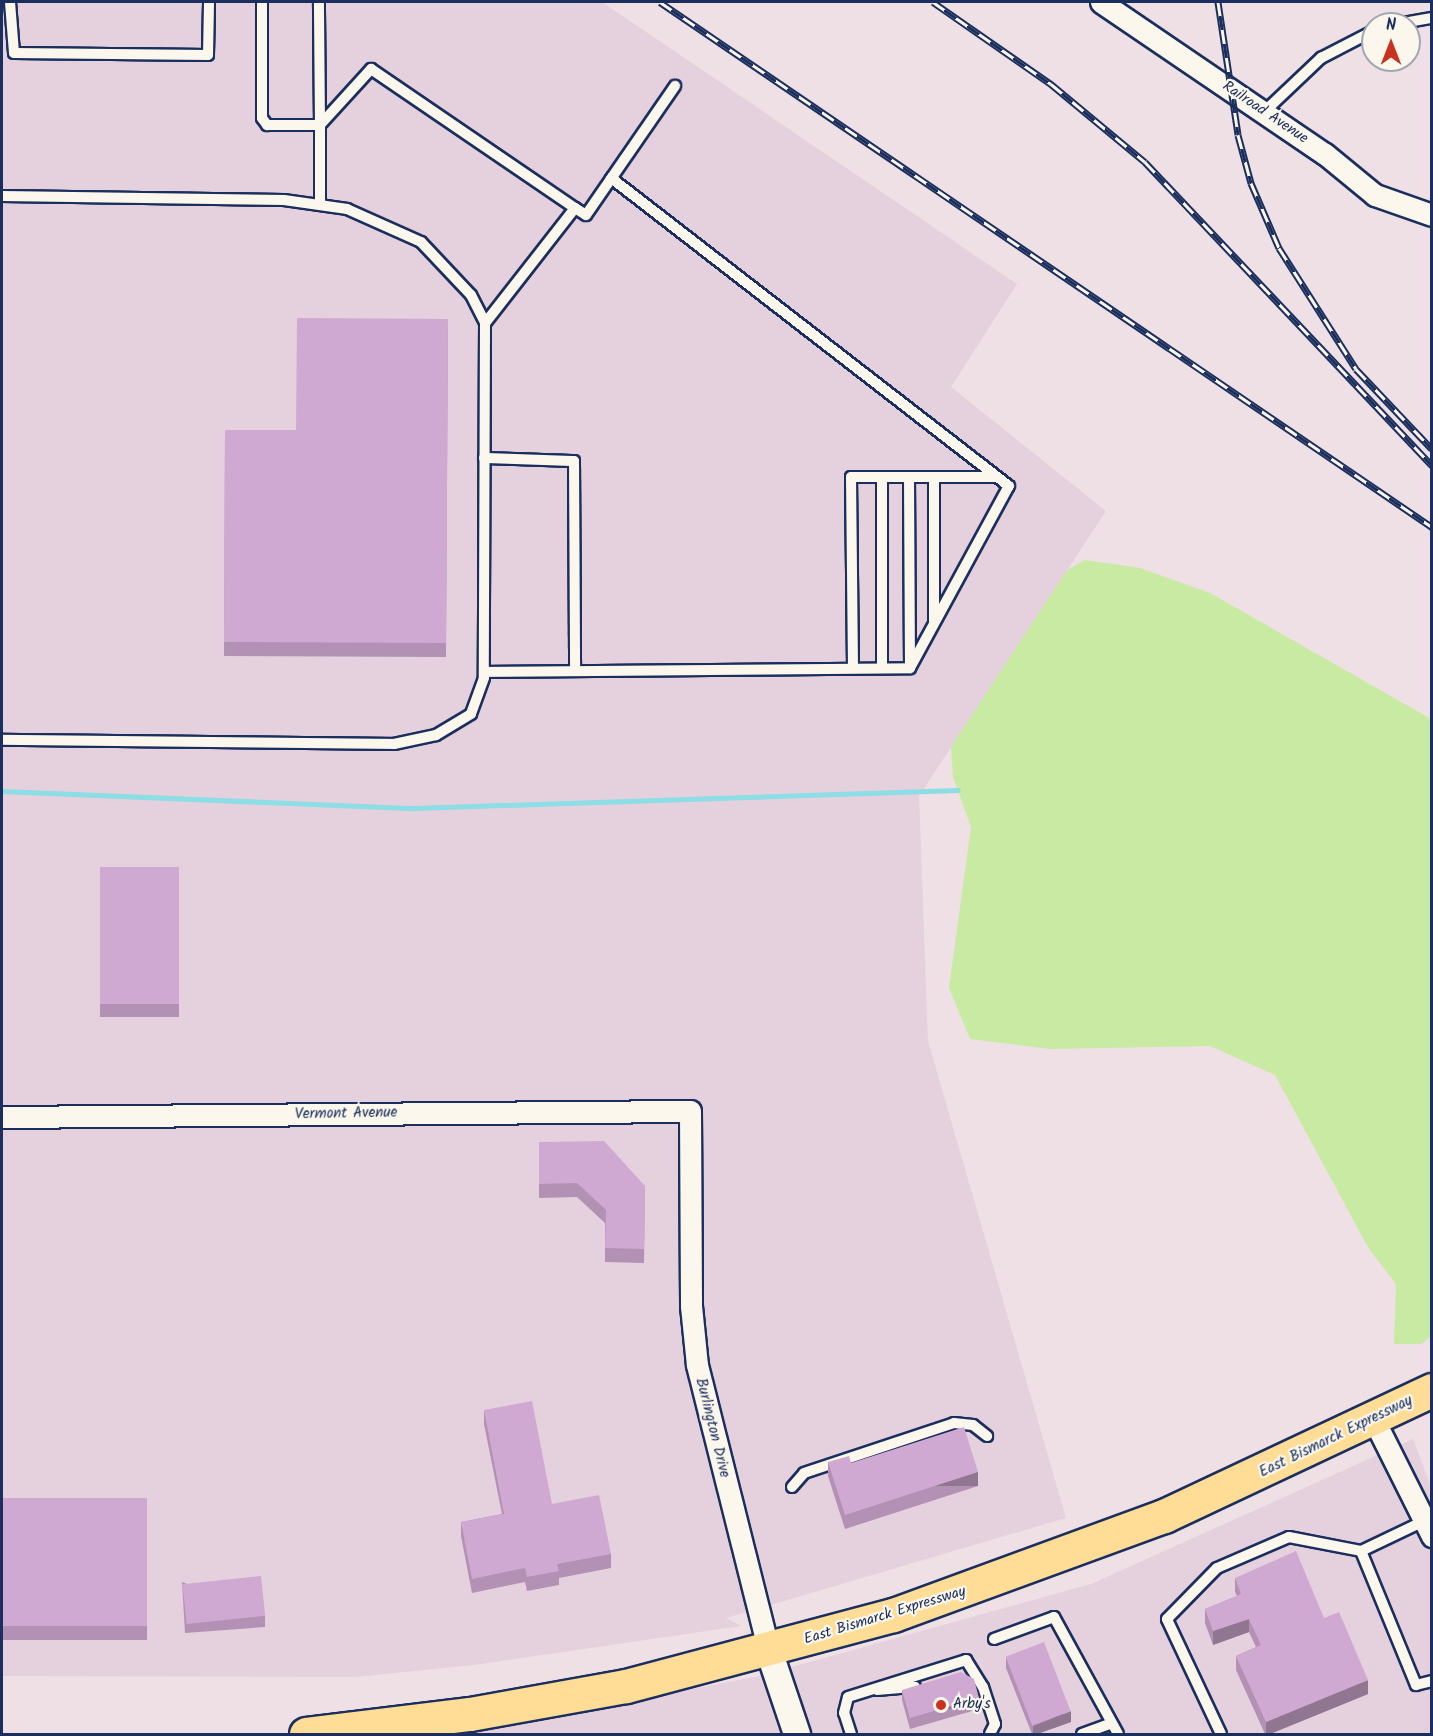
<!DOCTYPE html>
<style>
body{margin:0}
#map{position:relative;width:1433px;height:1736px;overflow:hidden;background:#eee0e4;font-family:Kalam,sans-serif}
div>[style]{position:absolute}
.built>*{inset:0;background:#e5d0de}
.green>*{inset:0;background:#c9eaa3}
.stream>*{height:5px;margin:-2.5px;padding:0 2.5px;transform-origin:2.5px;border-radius:2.5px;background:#8cdde4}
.roads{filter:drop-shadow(2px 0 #1b2f5e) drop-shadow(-2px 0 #1b2f5e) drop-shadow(0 2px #1b2f5e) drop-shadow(0 -2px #1b2f5e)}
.service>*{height:10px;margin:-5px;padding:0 5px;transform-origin:5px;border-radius:5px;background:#fbf7ec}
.minor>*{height:21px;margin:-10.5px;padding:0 10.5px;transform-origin:10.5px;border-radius:10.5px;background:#fbf7ec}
.tertiary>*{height:26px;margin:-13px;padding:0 13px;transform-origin:13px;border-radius:13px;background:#fbf7ec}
.primary>*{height:33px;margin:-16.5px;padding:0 16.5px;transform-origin:16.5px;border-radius:16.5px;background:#ffdd96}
.rail>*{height:7px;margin-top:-3.5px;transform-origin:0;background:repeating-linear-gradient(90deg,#fbf7ec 0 14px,#1b2f5e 0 28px);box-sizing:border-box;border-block:2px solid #1b2f5e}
.wall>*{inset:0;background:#b291b4;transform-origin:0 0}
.shaded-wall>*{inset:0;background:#917692;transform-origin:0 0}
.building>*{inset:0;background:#cfa9d1;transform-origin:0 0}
.dots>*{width:16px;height:16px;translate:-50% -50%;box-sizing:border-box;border:3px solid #fbf7ec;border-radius:50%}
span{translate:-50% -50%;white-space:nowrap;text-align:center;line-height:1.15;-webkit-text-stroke:4.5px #fbf7ec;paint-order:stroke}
.street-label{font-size:15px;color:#1b2f5e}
.poi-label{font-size:15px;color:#1b2f5e}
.left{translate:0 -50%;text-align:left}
.frame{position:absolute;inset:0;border:3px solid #1b2f5e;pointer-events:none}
.north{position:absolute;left:1361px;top:12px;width:60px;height:60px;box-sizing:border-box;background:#fbf7ec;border:2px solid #a1a7b3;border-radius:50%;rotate:0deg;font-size:16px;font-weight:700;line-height:24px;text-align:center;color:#1b2f5e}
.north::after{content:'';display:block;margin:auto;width:21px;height:27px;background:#c8321e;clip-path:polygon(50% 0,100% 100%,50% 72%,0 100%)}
</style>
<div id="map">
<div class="built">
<div style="clip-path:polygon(2px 2px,602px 2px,1017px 284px,951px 387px,1106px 511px,919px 796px,928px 1041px,1066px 1518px,726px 1618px,741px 1626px,474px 1665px,355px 1677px,2px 1676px)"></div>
<div style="clip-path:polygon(1413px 1439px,1431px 1487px,1431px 1734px,462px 1734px,759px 1676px,1091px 1584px)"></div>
</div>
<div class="green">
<div style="clip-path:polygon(1085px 560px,1140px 568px,1210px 593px,1431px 719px,1432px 1336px,1421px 1344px,1394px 1344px,1396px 1284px,1369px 1249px,1275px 1075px,1210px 1046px,1050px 1049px,970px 1039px,949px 988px,971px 827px,953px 777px,951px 747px,1067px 570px)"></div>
</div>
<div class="stream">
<div style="left:2px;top:791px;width:412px;rotate:2.4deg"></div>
<div style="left:414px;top:808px;width:544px;rotate:-1.9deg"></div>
</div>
<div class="roads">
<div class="service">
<div style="left:10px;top:2px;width:51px;rotate:85.5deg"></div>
<div style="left:14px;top:53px;width:194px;rotate:0.6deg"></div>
<div style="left:208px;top:55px;width:53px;rotate:-88.9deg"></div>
<div style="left:262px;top:2px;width:116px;rotate:90deg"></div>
<div style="left:262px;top:118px;width:9px;rotate:54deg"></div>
<div style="left:267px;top:125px;width:53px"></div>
<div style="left:320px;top:125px;width:123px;rotate:-90.5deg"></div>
<div style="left:1397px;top:24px;width:36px;rotate:-10deg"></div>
<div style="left:1264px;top:112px;width:79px;rotate:-43.5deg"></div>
<div style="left:1321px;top:58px;width:59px;rotate:-27.4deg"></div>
<div style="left:2px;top:196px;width:282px;rotate:0.8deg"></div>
<div style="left:284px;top:200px;width:64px;rotate:8.1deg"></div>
<div style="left:347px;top:209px;width:81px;rotate:24deg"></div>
<div style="left:421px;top:242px;width:73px;rotate:46.7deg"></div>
<div style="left:471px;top:295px;width:31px;rotate:63deg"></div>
<div style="left:485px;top:323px;width:355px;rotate:90.2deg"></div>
<div style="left:484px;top:678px;width:38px;rotate:110deg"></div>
<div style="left:471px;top:714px;width:41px;rotate:149deg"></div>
<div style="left:436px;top:735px;width:43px;rotate:167.9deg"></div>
<div style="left:394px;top:744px;width:392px;rotate:-179.4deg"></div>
<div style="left:320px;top:204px;width:79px;rotate:-90deg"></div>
<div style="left:320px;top:125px;width:76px;rotate:-47.7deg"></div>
<div style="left:371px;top:69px;width:247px;rotate:34.3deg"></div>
<div style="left:575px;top:208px;width:146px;rotate:128deg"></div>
<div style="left:575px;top:208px;width:13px;rotate:32deg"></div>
<div style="left:586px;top:215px;width:157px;rotate:-55.4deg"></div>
<div style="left:484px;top:458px;width:90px;rotate:1.9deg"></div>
<div style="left:574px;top:461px;width:210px;rotate:89.7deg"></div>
<div style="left:882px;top:477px;width:191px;rotate:90deg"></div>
<div style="left:909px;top:477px;width:189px;rotate:89.7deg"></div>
<div style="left:934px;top:477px;width:144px;rotate:90deg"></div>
<div style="left:853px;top:668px;width:191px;rotate:-90.6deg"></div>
<div style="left:851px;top:477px;width:145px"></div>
<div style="left:484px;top:672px;width:426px;rotate:-0.5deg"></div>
<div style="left:910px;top:668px;width:207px;rotate:-61.5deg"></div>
<div style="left:1009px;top:486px;width:503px;rotate:-142.26deg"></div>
<div style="left:792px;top:1487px;width:18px;rotate:-49deg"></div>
<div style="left:804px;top:1473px;width:158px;rotate:-18.4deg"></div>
<div style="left:954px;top:1423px;width:19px;rotate:6deg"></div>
<div style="left:973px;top:1425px;width:18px;rotate:38deg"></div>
<div style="left:1361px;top:1551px;width:70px;rotate:-25.5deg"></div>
<div style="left:994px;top:1639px;width:64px;rotate:-20.1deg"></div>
<div style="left:1054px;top:1617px;width:133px;rotate:61.3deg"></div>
<div style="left:877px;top:1690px;width:38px;rotate:-5deg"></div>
<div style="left:851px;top:1734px;width:22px;rotate:-108deg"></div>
<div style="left:844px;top:1713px;width:16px;rotate:-76deg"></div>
<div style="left:848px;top:1697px;width:124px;rotate:-17.4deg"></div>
<div style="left:966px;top:1660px;width:32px;rotate:58deg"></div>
<div style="left:983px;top:1687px;width:39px;rotate:72deg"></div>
<div style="left:995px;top:1724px;width:11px;rotate:117deg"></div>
<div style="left:1082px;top:1734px;width:30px;rotate:-20deg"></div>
<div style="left:1221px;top:1734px;width:127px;rotate:-115.2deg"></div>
<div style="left:1167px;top:1619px;width:71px;rotate:-45.6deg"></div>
<div style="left:1217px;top:1568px;width:78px;rotate:-23.3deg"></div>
<div style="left:1289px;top:1537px;width:73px;rotate:11deg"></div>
<div style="left:1361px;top:1551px;width:145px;rotate:67.7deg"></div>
<div style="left:1416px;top:1685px;width:16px;rotate:-14deg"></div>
</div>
<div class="minor">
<div style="left:1101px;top:2px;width:271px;rotate:34.2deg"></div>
<div style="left:1325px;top:154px;width:65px;rotate:39.4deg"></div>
<div style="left:1375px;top:195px;width:60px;rotate:19.3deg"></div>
<div style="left:2px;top:1117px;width:688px;rotate:-0.5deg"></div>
<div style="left:690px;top:1111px;width:195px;rotate:89.7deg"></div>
<div style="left:691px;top:1306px;width:59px;rotate:84.2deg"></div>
<div style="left:697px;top:1365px;width:295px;rotate:75.9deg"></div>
<div style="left:1374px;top:1420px;width:130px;rotate:63.4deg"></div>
</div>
<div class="tertiary">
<div style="left:769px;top:1651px;width:88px;rotate:71.4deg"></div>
</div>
<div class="primary">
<div style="left:306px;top:1734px;width:165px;rotate:-7deg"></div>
<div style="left:470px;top:1714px;width:158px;rotate:-10.2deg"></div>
<div style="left:626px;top:1686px;width:276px;rotate:-14.9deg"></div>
<div style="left:893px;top:1615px;width:289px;rotate:-20.1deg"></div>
<div style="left:1164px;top:1516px;width:296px;rotate:-25.2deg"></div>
</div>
</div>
<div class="rail">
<div style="left:660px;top:2px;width:934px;rotate:34.22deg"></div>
<div style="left:933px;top:2px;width:144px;rotate:34.8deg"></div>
<div style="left:1051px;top:84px;width:122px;rotate:39.7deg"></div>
<div style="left:1145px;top:162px;width:418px;rotate:46.6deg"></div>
<div style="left:1218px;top:2px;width:134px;rotate:81.4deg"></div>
<div style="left:1238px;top:135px;width:50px;rotate:74.8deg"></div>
<div style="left:1251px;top:183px;width:71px;rotate:66.7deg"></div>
<div style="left:1279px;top:248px;width:143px;rotate:57.5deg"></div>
<div style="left:1356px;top:369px;width:110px;rotate:46.5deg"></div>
</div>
<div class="wall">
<div style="clip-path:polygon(448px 319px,446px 657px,224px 656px,225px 430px,296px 430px)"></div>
<div style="left:100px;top:867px;width:79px;height:150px"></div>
<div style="clip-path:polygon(539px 1142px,645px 1186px,644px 1263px,605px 1262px,605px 1223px,577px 1197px,539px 1198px)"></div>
<div style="clip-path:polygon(484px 1410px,552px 1504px,611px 1554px,611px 1568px,559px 1578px,559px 1585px,527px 1591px,525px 1582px,472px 1593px,461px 1536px,461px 1522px,502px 1514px,484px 1424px)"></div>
<div style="clip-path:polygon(828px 1462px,851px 1463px,978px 1486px,845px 1529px,828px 1476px)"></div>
<div style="left:2px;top:1498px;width:145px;height:142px"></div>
<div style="clip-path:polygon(1235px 1578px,1324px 1618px,1368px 1694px,1270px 1734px,1265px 1734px,1236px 1670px,1236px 1656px,1256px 1647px,1249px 1632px,1213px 1645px,1205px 1623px,1205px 1609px,1237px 1596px,1235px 1592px)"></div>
<div style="clip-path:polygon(182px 1582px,265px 1616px,265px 1627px,185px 1633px)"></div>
<div style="clip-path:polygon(1006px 1657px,1071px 1722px,1037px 1734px,1032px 1734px,1006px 1668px)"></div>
<div style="clip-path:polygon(902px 1690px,979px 1709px,910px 1729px,902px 1700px)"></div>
</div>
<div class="shaded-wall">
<div style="left:978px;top:1472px;width:14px;height:140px;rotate:90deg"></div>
<div style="clip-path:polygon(1249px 1619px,1249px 1632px,1213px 1645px,1213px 1631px)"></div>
<div style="clip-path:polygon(1368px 1680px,1368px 1694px,1270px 1734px,1266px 1734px,1266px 1722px)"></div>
<div style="left:979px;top:1698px;width:11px;height:72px;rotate:90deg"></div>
<div style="clip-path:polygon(1071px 1711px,1071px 1722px,1037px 1734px,1033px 1734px,1033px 1726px)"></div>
</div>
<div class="building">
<div style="clip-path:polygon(297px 318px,448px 319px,446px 643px,224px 642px,225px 430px,296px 430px)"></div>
<div style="left:100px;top:867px;width:79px;height:137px"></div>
<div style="clip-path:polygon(604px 1141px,645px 1186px,644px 1249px,605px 1248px,606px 1210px,577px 1183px,539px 1184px,539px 1142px)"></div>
<div style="clip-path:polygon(532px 1401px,552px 1504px,599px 1495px,611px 1554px,557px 1564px,559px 1571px,527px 1577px,525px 1568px,472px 1579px,461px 1522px,504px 1514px,484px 1410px)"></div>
<div style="clip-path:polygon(964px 1427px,978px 1472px,845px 1515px,828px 1462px,849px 1456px,851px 1463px)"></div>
<div style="left:2px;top:1498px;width:145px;height:128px"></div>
<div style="clip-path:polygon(1296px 1551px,1324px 1618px,1339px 1612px,1368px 1680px,1266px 1722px,1236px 1656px,1261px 1645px,1249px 1619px,1213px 1631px,1205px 1609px,1241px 1594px,1235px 1578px)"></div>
<div style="left:261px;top:1576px;width:40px;height:79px;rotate:84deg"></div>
<div style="left:1044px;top:1642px;width:74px;height:41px;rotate:69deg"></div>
<div style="clip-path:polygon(961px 1672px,974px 1679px,979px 1698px,910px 1718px,902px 1690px)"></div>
</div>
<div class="dots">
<div style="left:941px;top:1705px;background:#c8321e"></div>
</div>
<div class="street-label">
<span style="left:1265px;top:113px;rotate:34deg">Railroad Avenue</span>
<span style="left:346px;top:1114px;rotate:-1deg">Vermont Avenue</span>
<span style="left:712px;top:1428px;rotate:76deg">Burlington Drive</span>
<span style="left:1336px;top:1437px;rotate:-26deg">East Bismarck Expressway</span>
<span style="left:885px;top:1616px;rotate:-17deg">East Bismarck Expressway</span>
</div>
<div class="poi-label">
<span class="left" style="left:953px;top:1705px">Arby's</span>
</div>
<div class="frame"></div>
<div class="north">N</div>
</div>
